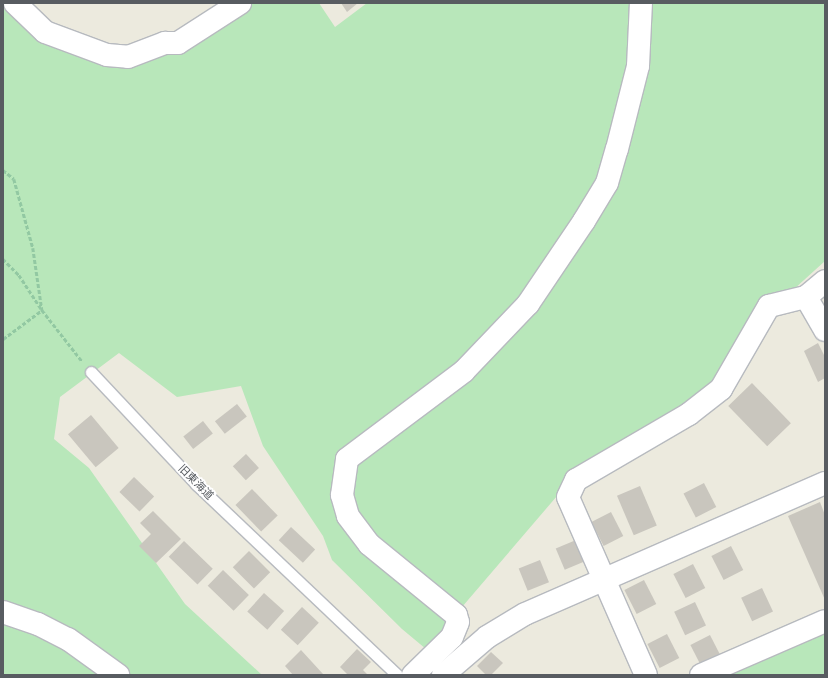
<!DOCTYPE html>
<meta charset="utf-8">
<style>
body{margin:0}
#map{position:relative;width:828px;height:678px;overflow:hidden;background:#eceade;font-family:Ubuntu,"Noto Sans JP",sans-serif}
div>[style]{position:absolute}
.green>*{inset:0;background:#b8e7ba}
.building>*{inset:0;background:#c9c6be;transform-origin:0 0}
.path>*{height:2.5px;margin-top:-1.25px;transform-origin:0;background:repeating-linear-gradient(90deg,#92c8a2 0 4px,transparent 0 6px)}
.roads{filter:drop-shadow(1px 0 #b7babf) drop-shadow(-1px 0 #b7babf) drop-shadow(0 1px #b7babf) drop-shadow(0 -1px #b7babf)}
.service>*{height:11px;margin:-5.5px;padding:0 5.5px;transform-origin:5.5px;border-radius:5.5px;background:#fff}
.minor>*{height:22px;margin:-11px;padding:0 11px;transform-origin:11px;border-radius:11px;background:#fff}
span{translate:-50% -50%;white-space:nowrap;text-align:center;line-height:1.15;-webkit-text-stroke:3.5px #fff;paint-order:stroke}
.street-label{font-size:11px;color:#585c61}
.frame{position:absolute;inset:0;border:4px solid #585c61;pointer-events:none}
</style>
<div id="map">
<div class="green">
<div style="clip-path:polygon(228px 3px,319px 3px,335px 27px,367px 3px,825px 3px,825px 261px,762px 318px,704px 403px,575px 475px,426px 649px,402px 629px,332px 560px,323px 536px,263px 446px,241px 386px,177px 397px,119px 353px,60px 397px,54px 439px,89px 468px,185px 604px,262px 675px,3px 675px,3px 5px,79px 54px,178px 43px)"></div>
<div style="clip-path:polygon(825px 630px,825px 675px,721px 675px)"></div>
</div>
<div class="building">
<div style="clip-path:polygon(341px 3px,358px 3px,347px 12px)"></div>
<div style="clip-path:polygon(818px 343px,825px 357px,825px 378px,818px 382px,804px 351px)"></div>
<div style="left:752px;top:383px;width:56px;height:33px;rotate:46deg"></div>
<div style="left:237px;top:404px;width:16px;height:28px;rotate:52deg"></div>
<div style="left:91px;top:415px;width:43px;height:30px;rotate:50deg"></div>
<div style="left:203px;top:421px;width:16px;height:25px;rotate:52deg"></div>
<div style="left:246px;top:454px;width:19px;height:18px;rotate:47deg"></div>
<div style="left:134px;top:477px;width:28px;height:21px;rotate:44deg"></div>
<div style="left:704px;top:483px;width:27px;height:23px;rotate:63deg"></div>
<div style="left:640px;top:486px;width:43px;height:25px;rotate:67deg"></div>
<div style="left:252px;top:489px;width:37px;height:23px;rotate:46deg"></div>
<div style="clip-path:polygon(820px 502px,825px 515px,825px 600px,788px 516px)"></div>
<div style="clip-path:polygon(153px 511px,181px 539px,156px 563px,139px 546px,151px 534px,140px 523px)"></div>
<div style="left:611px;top:512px;width:27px;height:22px;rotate:63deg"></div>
<div style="left:291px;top:527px;width:33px;height:18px;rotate:43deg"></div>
<div style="left:576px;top:540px;width:23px;height:22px;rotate:67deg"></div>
<div style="left:184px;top:541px;width:40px;height:22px;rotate:44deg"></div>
<div style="left:731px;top:546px;width:27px;height:22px;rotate:63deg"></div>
<div style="left:249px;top:551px;width:30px;height:23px;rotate:45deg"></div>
<div style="left:540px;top:560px;width:24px;height:23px;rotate:68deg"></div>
<div style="left:693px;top:564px;width:27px;height:22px;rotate:63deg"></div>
<div style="left:223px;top:570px;width:36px;height:22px;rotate:44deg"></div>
<div style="left:644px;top:580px;width:27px;height:22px;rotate:63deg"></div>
<div style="left:762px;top:588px;width:26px;height:23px;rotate:65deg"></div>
<div style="left:264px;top:593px;width:27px;height:25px;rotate:42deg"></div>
<div style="left:695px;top:602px;width:26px;height:23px;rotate:65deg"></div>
<div style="left:302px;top:607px;width:23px;height:31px;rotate:43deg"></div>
<div style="left:667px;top:634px;width:27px;height:22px;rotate:63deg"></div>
<div style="left:710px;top:635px;width:27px;height:22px;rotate:63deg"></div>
<div style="clip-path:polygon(357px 649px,371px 662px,363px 670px,368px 675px,348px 675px,340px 667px)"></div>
<div style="clip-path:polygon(301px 650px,323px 674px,322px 675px,293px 675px,285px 666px)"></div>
<div style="clip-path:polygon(491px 652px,503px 663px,491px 675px,486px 675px,477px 666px)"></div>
</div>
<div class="path">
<div style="left:3px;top:170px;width:14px;rotate:39deg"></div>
<div style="left:14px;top:179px;width:72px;rotate:74.6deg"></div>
<div style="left:33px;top:248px;width:63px;rotate:81.7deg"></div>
<div style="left:3px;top:259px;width:23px;rotate:45deg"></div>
<div style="left:19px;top:275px;width:42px;rotate:56.7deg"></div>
<div style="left:42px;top:310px;width:65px;rotate:51.9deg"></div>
<div style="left:3px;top:339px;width:49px;rotate:-36.6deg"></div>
</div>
<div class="roads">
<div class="service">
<div style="left:91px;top:372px;width:154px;rotate:46.8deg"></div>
<div style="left:196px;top:484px;width:277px;rotate:43.5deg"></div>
</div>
<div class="minor">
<div style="left:15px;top:3px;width:42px;rotate:44deg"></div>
<div style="left:45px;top:32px;width:66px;rotate:20.4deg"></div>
<div style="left:107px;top:55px;width:21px;rotate:5deg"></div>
<div style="left:128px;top:57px;width:40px;rotate:-21deg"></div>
<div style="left:165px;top:43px;width:13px"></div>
<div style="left:178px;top:43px;width:74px;rotate:-32.8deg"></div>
<div style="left:806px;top:297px;width:38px;rotate:60deg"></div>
<div style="left:3px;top:612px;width:37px;rotate:19deg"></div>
<div style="left:38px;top:624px;width:34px;rotate:27deg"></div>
<div style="left:68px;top:639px;width:62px;rotate:35.8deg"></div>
<div style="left:413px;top:675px;width:54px;rotate:-44.3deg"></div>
<div style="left:452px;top:637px;width:16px;rotate:-68deg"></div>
<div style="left:458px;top:622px;width:7px;rotate:-106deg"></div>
<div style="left:456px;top:615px;width:112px;rotate:-140.8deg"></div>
<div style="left:369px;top:544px;width:35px;rotate:-127deg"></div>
<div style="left:348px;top:516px;width:22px;rotate:-106deg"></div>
<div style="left:342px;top:495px;width:36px;rotate:-82deg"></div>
<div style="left:347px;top:459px;width:146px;rotate:-36.9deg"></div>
<div style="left:464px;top:371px;width:93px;rotate:-46.3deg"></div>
<div style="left:528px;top:304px;width:100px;rotate:-56deg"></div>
<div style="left:584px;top:221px;width:44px;rotate:-58.8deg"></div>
<div style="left:607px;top:183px;width:35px;rotate:-74deg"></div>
<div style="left:617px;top:149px;width:86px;rotate:-75.8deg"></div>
<div style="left:638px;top:66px;width:63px;rotate:-87.3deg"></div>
<div style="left:443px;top:675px;width:58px;rotate:-40.8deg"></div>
<div style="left:487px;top:637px;width:44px;rotate:-31.2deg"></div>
<div style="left:525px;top:614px;width:327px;rotate:-23.6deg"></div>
<div style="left:646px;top:675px;width:194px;rotate:-113.7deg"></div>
<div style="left:568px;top:497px;width:19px;rotate:-65deg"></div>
<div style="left:576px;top:480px;width:131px;rotate:-30.3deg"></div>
<div style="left:689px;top:414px;width:41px;rotate:-38deg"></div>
<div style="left:721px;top:389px;width:96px;rotate:-60deg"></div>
<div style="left:769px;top:306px;width:38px;rotate:-14deg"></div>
<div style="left:806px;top:297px;width:25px;rotate:-40deg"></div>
<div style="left:701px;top:675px;width:135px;rotate:-23.5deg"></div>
</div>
</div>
<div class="street-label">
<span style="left:196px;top:482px;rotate:45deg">旧東海道</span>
</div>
<div class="frame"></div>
</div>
